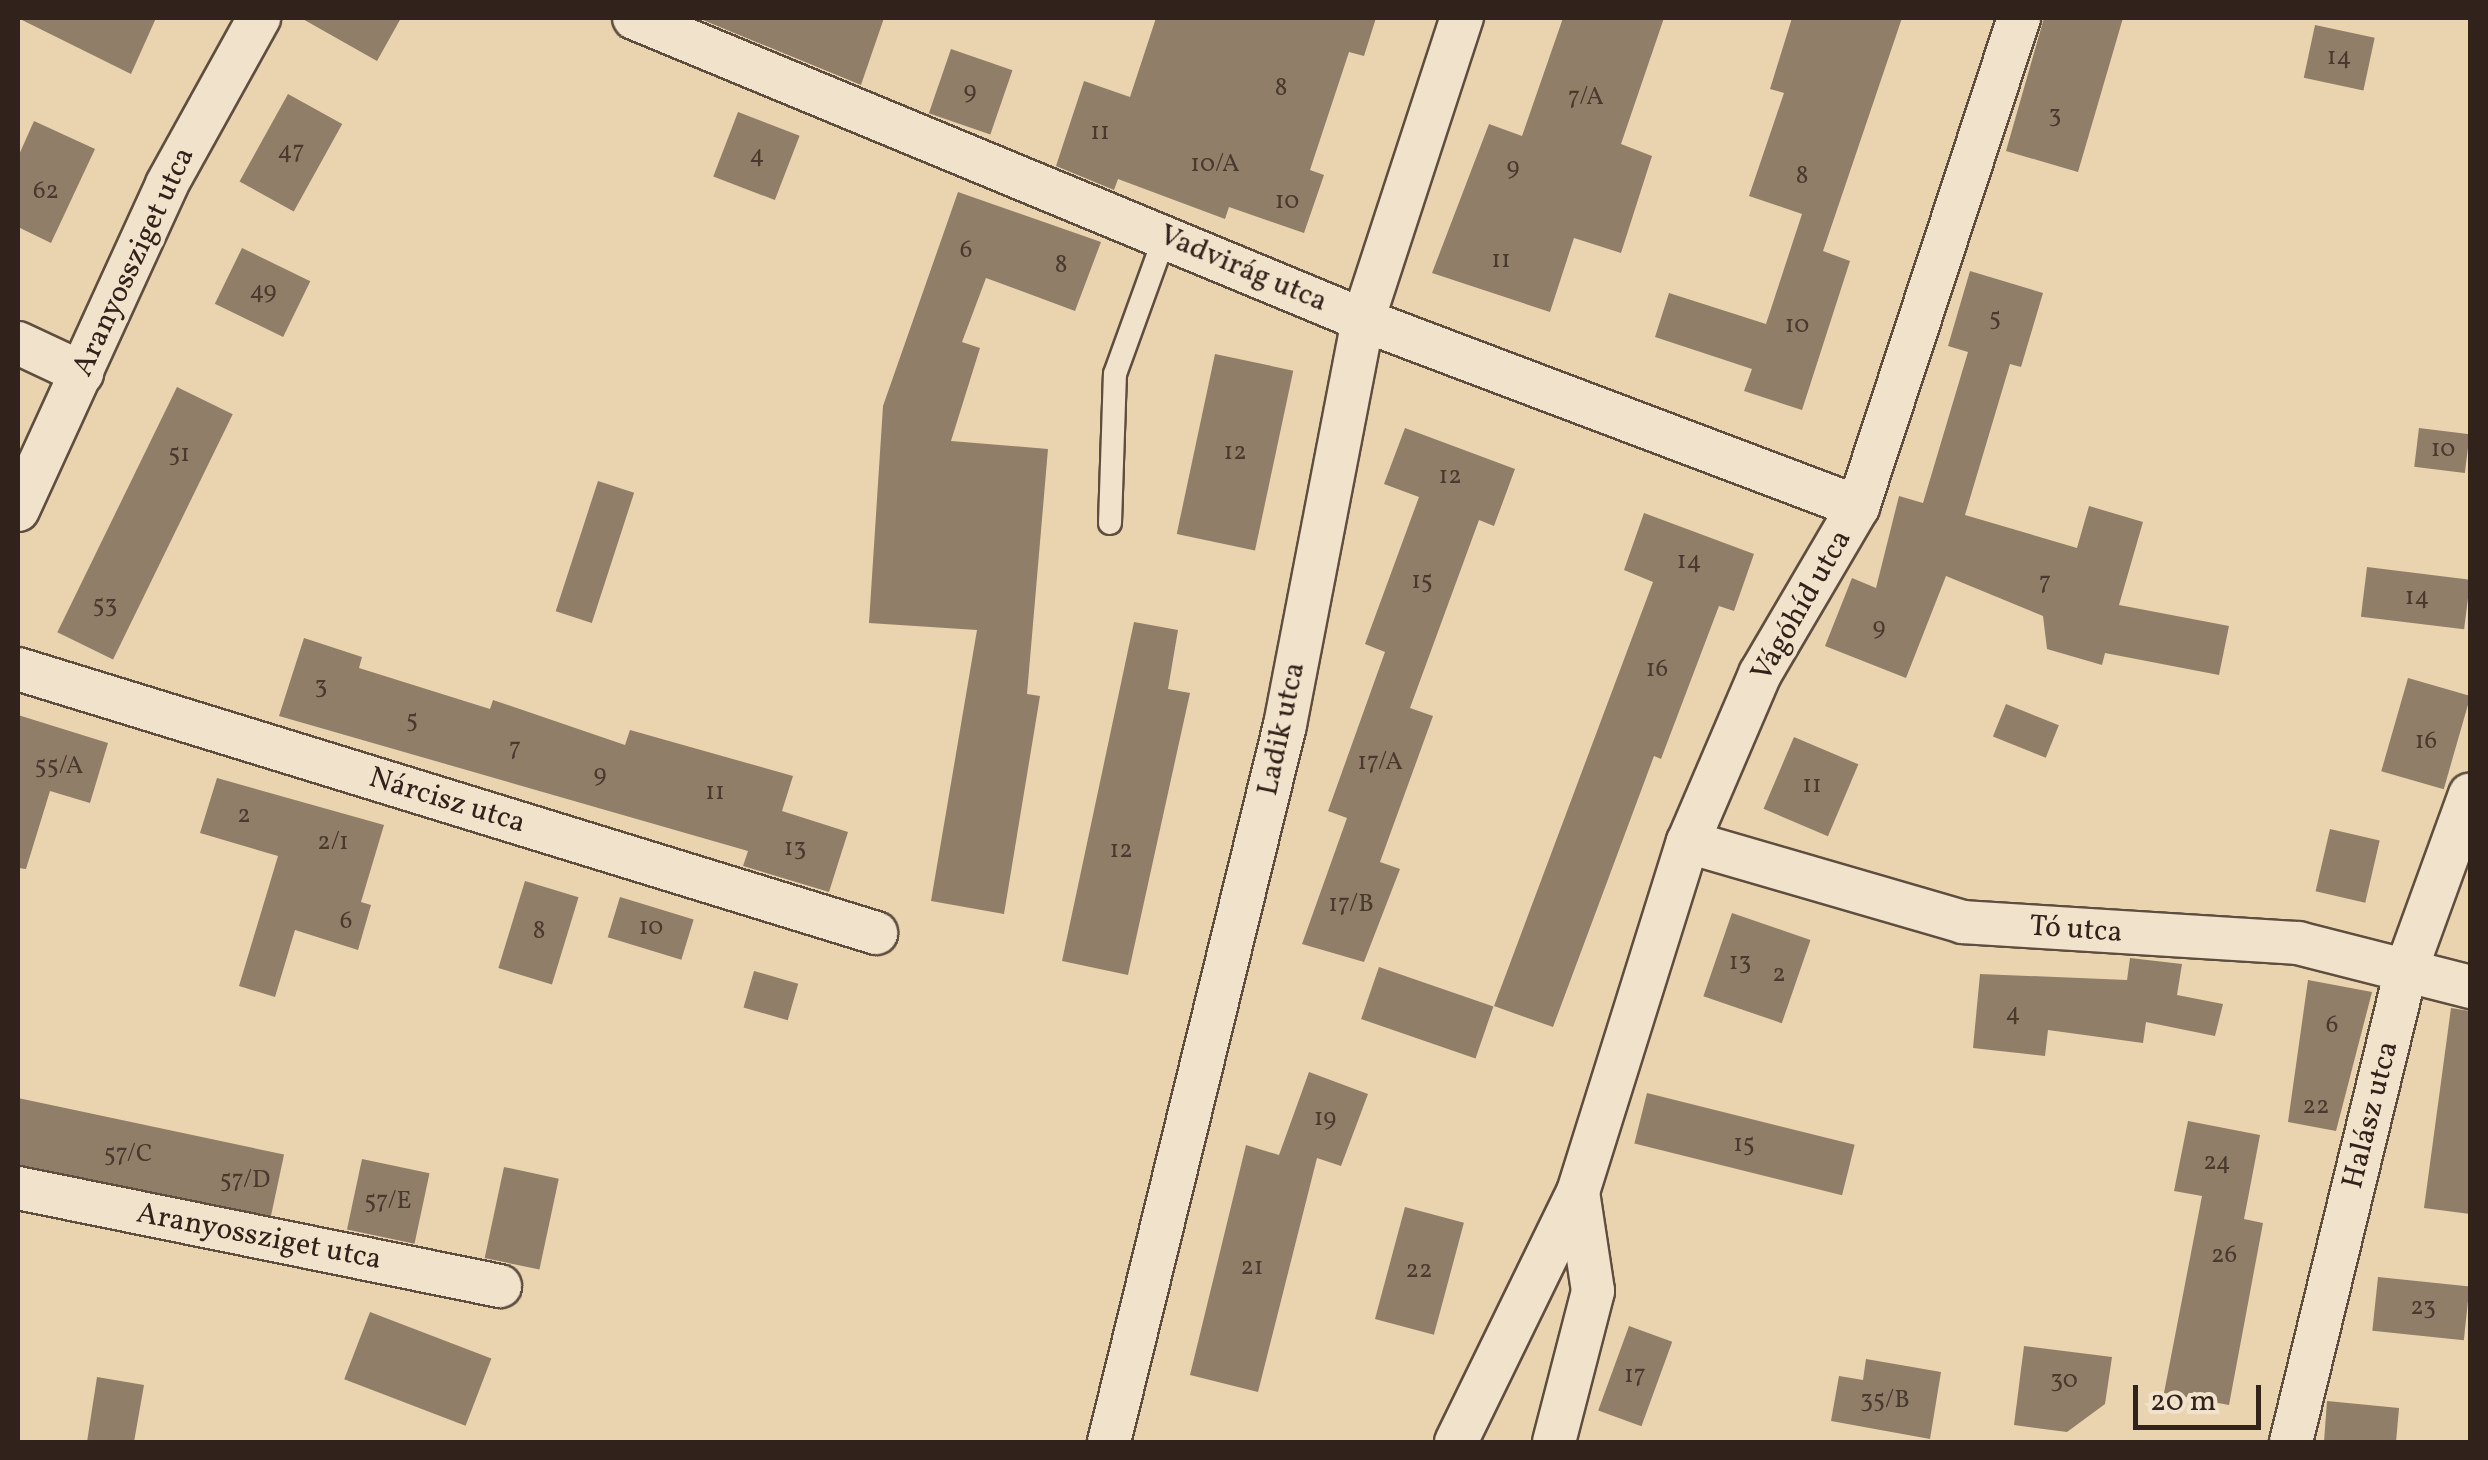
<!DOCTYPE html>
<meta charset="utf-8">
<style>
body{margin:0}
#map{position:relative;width:2488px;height:1460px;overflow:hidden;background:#ead3af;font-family:Vollkorn,serif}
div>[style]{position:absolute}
.building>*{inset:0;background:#917e68;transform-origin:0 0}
.roads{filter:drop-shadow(2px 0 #5f4e40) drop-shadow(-2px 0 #5f4e40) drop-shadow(0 2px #5f4e40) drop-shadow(0 -2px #5f4e40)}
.service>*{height:22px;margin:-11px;padding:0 11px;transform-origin:11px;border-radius:11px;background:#f1e2cb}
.minor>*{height:42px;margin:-21px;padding:0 21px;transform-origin:21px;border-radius:21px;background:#f1e2cb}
span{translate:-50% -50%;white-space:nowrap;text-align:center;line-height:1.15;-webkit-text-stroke:8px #f1e2cb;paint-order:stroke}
.number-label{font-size:25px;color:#49392e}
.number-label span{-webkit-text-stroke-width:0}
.street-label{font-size:30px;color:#31221b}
.frame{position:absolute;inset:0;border:20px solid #31221b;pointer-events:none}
.scale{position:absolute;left:2133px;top:1385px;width:128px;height:45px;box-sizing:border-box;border:5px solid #31221b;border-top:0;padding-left:12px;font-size:30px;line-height:35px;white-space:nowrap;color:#31221b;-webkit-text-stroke:8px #f1e2cb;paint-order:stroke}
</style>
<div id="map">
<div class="building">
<div style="clip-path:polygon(18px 18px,156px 18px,131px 74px)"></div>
<div style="clip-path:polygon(301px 18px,401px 18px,377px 61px)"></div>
<div style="clip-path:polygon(698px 18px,884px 18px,861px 85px)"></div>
<div style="clip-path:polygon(1156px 18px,1376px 18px,1364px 56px,1349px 52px,1310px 170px,1324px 175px,1304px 233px,1229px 207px,1225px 219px,1118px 179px,1114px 190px,1056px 166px,1084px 81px,1130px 97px)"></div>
<div style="clip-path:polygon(1563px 18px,1664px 18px,1621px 144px,1652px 156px,1621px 253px,1574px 238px,1550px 312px,1432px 273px,1489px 124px,1522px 136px)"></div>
<div style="clip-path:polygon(1792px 18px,1902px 18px,1823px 251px,1850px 261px,1802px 410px,1744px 391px,1752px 369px,1655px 337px,1669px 293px,1766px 324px,1802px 214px,1749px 196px,1784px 93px,1770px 89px)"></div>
<div style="clip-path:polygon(2044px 18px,2123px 18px,2078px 172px,2006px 151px)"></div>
<div style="left:2315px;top:25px;width:61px;height:54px;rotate:12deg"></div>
<div style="left:951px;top:49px;width:65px;height:68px;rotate:19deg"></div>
<div style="left:288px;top:94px;width:62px;height:100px;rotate:29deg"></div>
<div style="left:738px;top:112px;width:66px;height:69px;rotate:21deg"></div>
<div style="clip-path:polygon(34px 121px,95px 149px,51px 243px,18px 227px,18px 157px)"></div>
<div style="clip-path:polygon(958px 192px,1101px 242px,1075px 311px,986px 278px,962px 342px,980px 348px,951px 441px,1048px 449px,1027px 694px,1040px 696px,1004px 914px,931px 901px,977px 630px,869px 623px,883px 406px)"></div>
<div style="left:242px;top:248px;width:76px;height:62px;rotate:26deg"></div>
<div style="clip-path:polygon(1970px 271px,2043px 293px,2021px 367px,2010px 364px,1965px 515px,2077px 548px,2089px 506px,2143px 522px,2119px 605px,2229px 626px,2219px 675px,2105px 653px,2102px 665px,2047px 649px,2043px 616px,1946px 576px,1906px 678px,1825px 646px,1852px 578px,1876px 588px,1899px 496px,1923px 503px,1968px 352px,1948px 346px)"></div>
<div style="left:1215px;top:354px;width:80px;height:184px;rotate:12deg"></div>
<div style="left:177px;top:387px;width:62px;height:273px;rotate:26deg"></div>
<div style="clip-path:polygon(1405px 428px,1515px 469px,1494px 526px,1479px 520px,1410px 708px,1433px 716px,1380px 862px,1400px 869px,1364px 962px,1302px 944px,1347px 818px,1328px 811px,1385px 652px,1365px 644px,1419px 497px,1384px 484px)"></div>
<div style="left:2419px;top:428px;width:51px;height:39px;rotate:7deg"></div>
<div style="left:598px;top:481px;width:38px;height:137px;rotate:18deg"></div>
<div style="clip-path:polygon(1644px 513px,1754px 554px,1734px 611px,1719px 606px,1661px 759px,1654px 756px,1553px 1027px,1494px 1006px,1653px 582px,1624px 570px)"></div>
<div style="left:2367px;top:567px;width:104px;height:50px;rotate:7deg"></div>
<div style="clip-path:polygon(1134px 622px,1178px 630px,1168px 689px,1190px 693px,1128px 975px,1062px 961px)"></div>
<div style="clip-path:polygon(304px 638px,362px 657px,359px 668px,490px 709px,493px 700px,625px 745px,630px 730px,793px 776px,782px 811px,848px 832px,829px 892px,743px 866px,748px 851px,279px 716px)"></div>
<div style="left:2408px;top:678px;width:65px;height:97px;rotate:16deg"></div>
<div style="left:2006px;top:704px;width:57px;height:35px;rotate:22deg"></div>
<div style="clip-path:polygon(18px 715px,108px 743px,90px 803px,50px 791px,26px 869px,18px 868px)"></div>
<div style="left:1794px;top:737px;width:70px;height:78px;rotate:23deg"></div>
<div style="clip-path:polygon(217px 778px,384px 825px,361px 902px,371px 905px,358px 950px,295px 930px,275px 997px,239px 986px,278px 856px,200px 833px)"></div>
<div style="left:2330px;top:829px;width:51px;height:64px;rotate:13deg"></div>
<div style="left:525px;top:881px;width:56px;height:91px;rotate:17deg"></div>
<div style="left:620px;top:897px;width:77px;height:42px;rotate:17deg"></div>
<div style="left:1732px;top:913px;width:83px;height:88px;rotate:19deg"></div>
<div style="clip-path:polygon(2130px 958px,2182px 964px,2177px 995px,2223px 1004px,2215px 1036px,2146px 1022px,2143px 1043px,2048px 1030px,2045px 1056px,1973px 1048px,1980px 974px,2127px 980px)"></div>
<div style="left:1379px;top:967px;width:121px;height:55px;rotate:19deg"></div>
<div style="left:754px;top:971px;width:46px;height:38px;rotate:16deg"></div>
<div style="clip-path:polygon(2308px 980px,2372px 992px,2336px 1131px,2288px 1122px)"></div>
<div style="clip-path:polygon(2451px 1008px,2470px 1011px,2470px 1214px,2424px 1208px)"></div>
<div style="clip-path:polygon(1309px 1072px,1368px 1094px,1341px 1166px,1317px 1158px,1258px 1392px,1190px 1375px,1246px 1145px,1279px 1155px)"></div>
<div style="left:1647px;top:1093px;width:214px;height:52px;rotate:14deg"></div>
<div style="left:18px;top:1098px;width:272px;height:66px;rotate:12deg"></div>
<div style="clip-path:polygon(2188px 1121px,2260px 1135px,2244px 1219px,2263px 1223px,2229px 1405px,2164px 1393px,2202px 1196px,2174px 1191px)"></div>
<div style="left:362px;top:1159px;width:69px;height:72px;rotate:12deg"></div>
<div style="left:504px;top:1167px;width:56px;height:93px;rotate:12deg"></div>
<div style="left:1405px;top:1207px;width:61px;height:116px;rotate:15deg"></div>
<div style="left:2378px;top:1277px;width:92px;height:54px;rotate:6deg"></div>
<div style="left:370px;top:1312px;width:130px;height:72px;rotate:21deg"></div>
<div style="left:1629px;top:1326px;width:46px;height:90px;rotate:20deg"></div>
<div style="clip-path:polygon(2024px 1346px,2112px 1357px,2105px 1404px,2067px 1432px,2014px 1425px)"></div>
<div style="clip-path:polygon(1866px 1359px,1941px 1372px,1930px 1439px,1831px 1421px,1839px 1376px,1863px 1380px)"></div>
<div style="clip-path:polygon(97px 1377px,144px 1385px,134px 1442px,87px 1442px)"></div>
<div style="clip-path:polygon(2327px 1401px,2399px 1408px,2396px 1442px,2324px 1442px)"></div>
</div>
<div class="roads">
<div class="service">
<div style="left:1110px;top:523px;width:149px;rotate:-88.1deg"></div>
<div style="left:1115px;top:374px;width:147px;rotate:-70.1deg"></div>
</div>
<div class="minor">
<div style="left:634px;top:18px;width:789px;rotate:22.5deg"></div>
<div style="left:1363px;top:320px;width:529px;rotate:20.7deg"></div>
<div style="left:18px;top:343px;width:71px;rotate:25.1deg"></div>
<div style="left:18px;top:510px;width:358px;rotate:-65.4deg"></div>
<div style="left:167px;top:184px;width:190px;rotate:-61deg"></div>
<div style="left:18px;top:669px;width:898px;rotate:17.1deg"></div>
<div style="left:1688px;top:842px;width:286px;rotate:16.2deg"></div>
<div style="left:1963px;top:922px;width:336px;rotate:3.6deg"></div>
<div style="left:2298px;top:943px;width:178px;rotate:14.3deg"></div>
<div style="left:18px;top:1188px;width:492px;rotate:11.5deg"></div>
<div style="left:1109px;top:1442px;width:738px;rotate:-76.21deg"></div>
<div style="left:1285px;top:725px;width:412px;rotate:-79.1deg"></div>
<div style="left:1363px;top:320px;width:318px;rotate:-71.9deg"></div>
<div style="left:1456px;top:1442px;width:278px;rotate:-64deg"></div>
<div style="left:1578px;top:1192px;width:367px;rotate:-72.6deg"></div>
<div style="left:1688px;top:842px;width:183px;rotate:-66.8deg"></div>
<div style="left:1760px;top:674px;width:194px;rotate:-59.6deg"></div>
<div style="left:1858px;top:507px;width:515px;rotate:-71.78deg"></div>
<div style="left:1554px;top:1442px;width:156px;rotate:-75.5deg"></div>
<div style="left:1593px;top:1291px;width:100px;rotate:-98.6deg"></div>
<div style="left:2291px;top:1442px;width:483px;rotate:-76.3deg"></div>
<div style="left:2405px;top:973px;width:190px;rotate:-70deg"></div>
</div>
</div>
<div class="number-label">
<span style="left:2339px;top:58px">14</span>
<span style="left:1281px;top:89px">8</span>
<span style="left:970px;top:92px">9</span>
<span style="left:1586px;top:98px">7/A</span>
<span style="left:2055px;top:116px">3</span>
<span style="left:1100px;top:133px">11</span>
<span style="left:291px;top:152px">47</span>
<span style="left:757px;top:156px">4</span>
<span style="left:1215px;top:165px">10/A</span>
<span style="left:1513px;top:168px">9</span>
<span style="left:1802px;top:177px">8</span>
<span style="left:46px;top:192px">62</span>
<span style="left:1287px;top:202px">10</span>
<span style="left:966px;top:251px">6</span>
<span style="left:1501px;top:261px">11</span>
<span style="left:1061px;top:266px">8</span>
<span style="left:263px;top:292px">49</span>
<span style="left:1995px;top:319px">5</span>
<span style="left:1797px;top:326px">10</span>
<span style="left:2443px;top:450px">10</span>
<span style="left:1235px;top:453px">12</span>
<span style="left:179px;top:455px">51</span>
<span style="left:1450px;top:477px">12</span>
<span style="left:1689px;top:562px">14</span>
<span style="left:1422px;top:582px">15</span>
<span style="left:2045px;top:583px">7</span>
<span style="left:2417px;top:598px">14</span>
<span style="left:105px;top:606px">53</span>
<span style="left:1879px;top:628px">9</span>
<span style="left:1657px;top:670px">16</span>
<span style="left:321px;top:687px">3</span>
<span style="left:412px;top:721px">5</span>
<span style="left:2426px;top:742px">16</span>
<span style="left:515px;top:749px">7</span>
<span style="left:1380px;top:763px">17/A</span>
<span style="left:59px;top:767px">55/A</span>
<span style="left:600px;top:775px">9</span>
<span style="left:1812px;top:786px">11</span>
<span style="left:715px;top:793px">11</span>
<span style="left:244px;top:816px">2</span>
<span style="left:333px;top:843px">2/1</span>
<span style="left:795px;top:849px">13</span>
<span style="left:1121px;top:851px">12</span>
<span style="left:1351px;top:905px">17/B</span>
<span style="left:346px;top:922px">6</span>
<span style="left:651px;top:928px">10</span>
<span style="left:539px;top:932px">8</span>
<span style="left:1740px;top:963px">13</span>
<span style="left:1779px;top:975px">2</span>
<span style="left:2013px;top:1014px">4</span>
<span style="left:2332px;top:1026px">6</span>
<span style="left:2316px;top:1107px">22</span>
<span style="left:1325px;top:1119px">19</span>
<span style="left:1744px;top:1145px">15</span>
<span style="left:128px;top:1155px">57/C</span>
<span style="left:2217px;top:1163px">24</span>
<span style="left:245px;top:1181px">57/D</span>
<span style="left:388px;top:1202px">57/E</span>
<span style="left:2224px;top:1256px">26</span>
<span style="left:1252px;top:1268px">21</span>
<span style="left:1419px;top:1271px">22</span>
<span style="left:2423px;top:1308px">23</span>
<span style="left:1635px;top:1376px">17</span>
<span style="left:2064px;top:1381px">30</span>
<span style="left:1885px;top:1401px">35/B</span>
</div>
<div class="street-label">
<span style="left:134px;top:262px;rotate:-65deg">Aranyossziget utca</span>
<span style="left:1243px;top:269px;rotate:23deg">Vadvirág utca</span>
<span style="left:1802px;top:606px;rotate:-60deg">Vágóhíd utca</span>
<span style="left:1282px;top:729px;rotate:-78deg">Ladik utca</span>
<span style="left:447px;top:801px;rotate:17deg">Nárcisz utca</span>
<span style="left:2076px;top:930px;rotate:4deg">Tó utca</span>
<span style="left:2371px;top:1115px;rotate:-76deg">Halász utca</span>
<span style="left:259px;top:1237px;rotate:11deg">Aranyossziget utca</span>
</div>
<div class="frame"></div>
<div class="scale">20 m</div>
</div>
